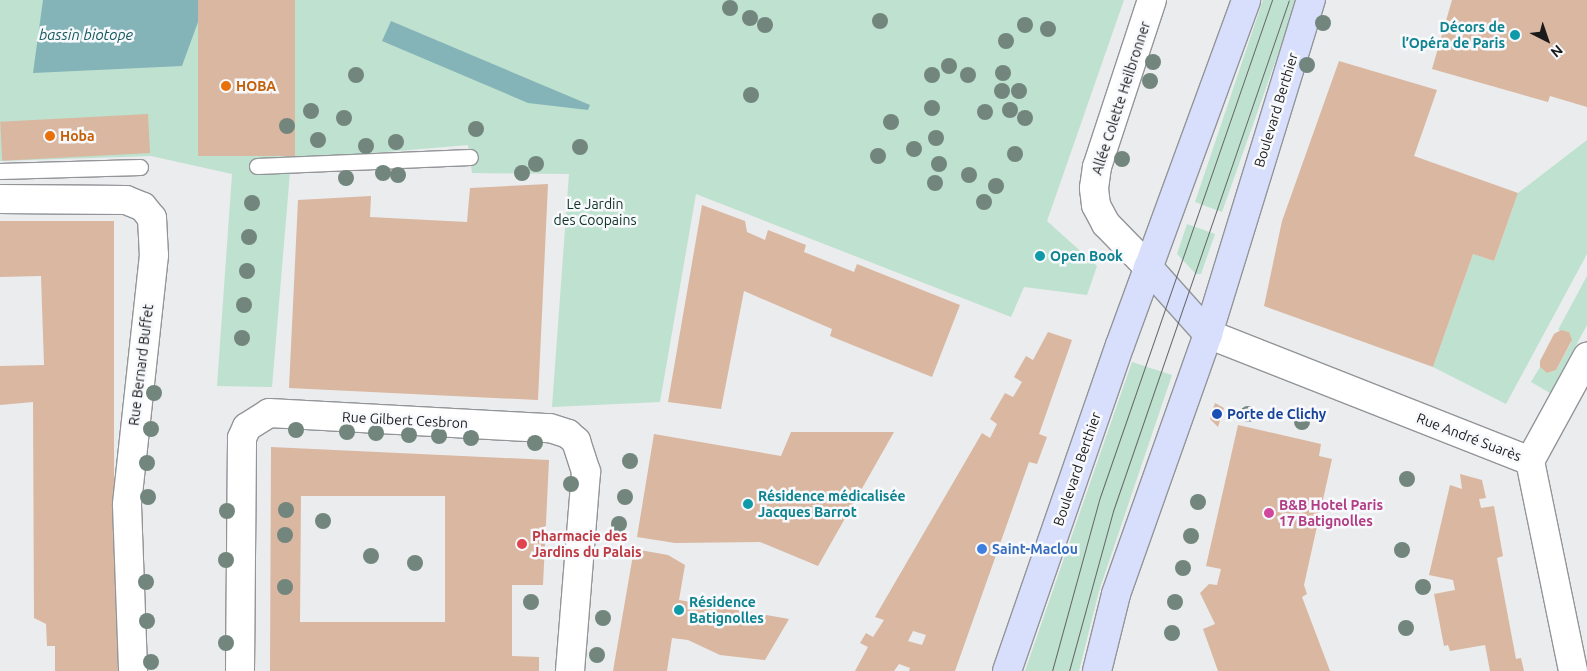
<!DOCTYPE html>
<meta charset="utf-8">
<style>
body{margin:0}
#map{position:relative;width:1587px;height:671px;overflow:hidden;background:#eaecee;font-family:Ubuntu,sans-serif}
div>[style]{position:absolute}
.green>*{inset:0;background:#bfe1cf}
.water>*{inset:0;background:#84b4b8}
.building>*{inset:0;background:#dab7a0;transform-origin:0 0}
.roads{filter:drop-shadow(1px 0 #939598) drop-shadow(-1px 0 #939598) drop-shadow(0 1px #939598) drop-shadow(0 -1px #939598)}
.lane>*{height:15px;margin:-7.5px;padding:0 7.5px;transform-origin:7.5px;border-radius:7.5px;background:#fff}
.street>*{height:28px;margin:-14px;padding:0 14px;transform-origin:14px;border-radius:14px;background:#fff}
.primary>*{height:28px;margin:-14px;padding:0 14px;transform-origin:14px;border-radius:14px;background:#d8dffd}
.tram>*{height:1px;margin:-0.5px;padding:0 0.5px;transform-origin:0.5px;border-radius:0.5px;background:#67686a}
.trees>*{width:16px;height:16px;margin:-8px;border-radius:50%;background:#72867e}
.dots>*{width:14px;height:14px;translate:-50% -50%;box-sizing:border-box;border:2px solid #f7f9fc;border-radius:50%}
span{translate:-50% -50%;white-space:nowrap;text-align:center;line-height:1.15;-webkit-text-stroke:5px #f7f9fc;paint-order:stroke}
.culture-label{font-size:14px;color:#0d838f;font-weight:700}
.right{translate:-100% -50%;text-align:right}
.left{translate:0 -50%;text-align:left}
.food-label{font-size:14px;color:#c56008;font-weight:700}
.street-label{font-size:14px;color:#1a1a1b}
.park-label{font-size:14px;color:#0f3223}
.transit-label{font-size:14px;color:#164399;font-weight:700}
.hotel-label{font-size:14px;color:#b23c85;font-weight:700}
.health-label{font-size:14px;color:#be3a42;font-weight:700}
.shop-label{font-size:14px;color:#366cbe;font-weight:700}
.water-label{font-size:15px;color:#165a5f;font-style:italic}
.north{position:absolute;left:1522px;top:15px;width:50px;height:50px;-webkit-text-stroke:4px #f7f9fc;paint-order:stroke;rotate:139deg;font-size:14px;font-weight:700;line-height:20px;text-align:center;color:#1a1a1b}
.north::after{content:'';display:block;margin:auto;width:18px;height:22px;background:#1a1a1b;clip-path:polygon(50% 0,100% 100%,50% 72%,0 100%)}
</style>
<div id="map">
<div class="green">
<div style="clip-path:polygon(0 0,1124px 0,1047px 221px,1097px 266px,1087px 295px,1024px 287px,1011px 317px,696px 194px,660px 402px,552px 407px,569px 174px,472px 173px,468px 145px,291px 160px,272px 387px,217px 386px,232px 174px,151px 156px,0 161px)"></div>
<div style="clip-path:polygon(1263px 0,1297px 0,1222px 212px,1195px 202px)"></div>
<div style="clip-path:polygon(1587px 140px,1587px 254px,1506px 404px,1433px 367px,1473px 254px,1494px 261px,1518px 193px)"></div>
<div style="clip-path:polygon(1187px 224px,1215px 234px,1201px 274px,1196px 274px,1177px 254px)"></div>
<div style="clip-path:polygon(1587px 276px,1587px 325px,1550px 393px,1531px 382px,1540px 367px,1547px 373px,1556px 370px,1571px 343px,1569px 332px,1558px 330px)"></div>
<div style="clip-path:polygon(1132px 362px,1172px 375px,1099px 591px,1079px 671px,1025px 671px)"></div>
</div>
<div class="water">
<div style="clip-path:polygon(43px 0,206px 0,182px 66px,33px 73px)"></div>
<div style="clip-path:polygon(391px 21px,590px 105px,588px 110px,528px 103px,382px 41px)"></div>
</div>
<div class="building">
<div style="left:198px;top:0;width:97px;height:156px"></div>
<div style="clip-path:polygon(1452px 0,1587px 0,1587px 107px,1550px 96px,1548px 102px,1432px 69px)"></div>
<div style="clip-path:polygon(1339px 61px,1437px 90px,1414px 156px,1518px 193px,1494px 261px,1473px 254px,1433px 367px,1264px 306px,1282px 221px)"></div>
<div style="left:148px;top:114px;width:39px;height:148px;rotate:87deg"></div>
<div style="clip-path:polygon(548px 184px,538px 400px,289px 388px,298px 200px,371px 196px,370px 217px,467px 222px,470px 188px)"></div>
<div style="clip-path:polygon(702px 205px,745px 221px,747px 232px,765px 240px,768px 230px,806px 245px,804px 252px,854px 272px,857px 264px,960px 305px,932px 377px,830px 336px,832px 329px,744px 291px,721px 409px,668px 402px)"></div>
<div style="clip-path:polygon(0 221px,114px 221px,114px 553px,118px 671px,55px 671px,55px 646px,47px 646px,46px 624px,34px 618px,33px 402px,0 405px,0 366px,44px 365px,41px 276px,0 277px)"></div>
<div style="clip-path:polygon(1561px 330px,1569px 332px,1572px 340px,1556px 370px,1547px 373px,1540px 367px,1540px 361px,1554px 334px)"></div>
<div style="clip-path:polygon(evenodd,1048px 332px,1072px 340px,1039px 434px,1047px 437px,1037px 464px,1029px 462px,955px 671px,909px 671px,910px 668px,899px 664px,894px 671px,855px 671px,868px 647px,860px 643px,866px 633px,873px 637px,884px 620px,875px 617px,982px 433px,990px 438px,997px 424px,990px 419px,1005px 393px,1013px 397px,1022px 382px,1014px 377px,1026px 356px,1033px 360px,1048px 332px,913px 631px,926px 635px,922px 645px,908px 641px,913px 631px)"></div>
<div style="clip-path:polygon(1215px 403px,1224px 408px,1218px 427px,1210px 419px)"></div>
<div style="clip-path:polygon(1238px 425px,1321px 444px,1319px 456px,1332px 459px,1304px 585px,1307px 594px,1302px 597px,1330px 671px,1218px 671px,1203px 629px,1215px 624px,1200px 593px,1209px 584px,1217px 585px,1221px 569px,1206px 566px)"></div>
<div style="clip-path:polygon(791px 432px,894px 432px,818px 566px,760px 542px,675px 543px,637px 537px,654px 434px,781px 456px)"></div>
<div style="clip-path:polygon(evenodd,271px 447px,549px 460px,543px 585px,512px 585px,512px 656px,539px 657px,539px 671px,270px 671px,271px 447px,301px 496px,445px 496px,445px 622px,300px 622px,301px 496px)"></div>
<div style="clip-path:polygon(1460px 474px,1482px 480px,1486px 498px,1479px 499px,1481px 508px,1494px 506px,1503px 556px,1497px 558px,1516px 659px,1521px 658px,1524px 671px,1490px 671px,1485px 645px,1450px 651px,1448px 645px,1444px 646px,1434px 594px,1455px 590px,1453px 580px,1429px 575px,1450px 485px,1462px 489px)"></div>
<div style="clip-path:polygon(634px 549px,668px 555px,685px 565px,679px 600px,789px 619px,765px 660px,720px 655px,688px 640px,672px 638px,667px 671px,613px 671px)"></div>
</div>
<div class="roads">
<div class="lane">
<div style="left:257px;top:166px;width:213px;rotate:-2.4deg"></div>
<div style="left:0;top:171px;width:140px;rotate:-1.6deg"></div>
</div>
<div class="street">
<div style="left:0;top:199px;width:126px;rotate:0.5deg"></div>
<div style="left:126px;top:200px;width:18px;rotate:22deg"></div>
<div style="left:143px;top:207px;width:14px;rotate:51deg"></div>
<div style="left:152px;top:218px;width:37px;rotate:87deg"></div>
<div style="left:154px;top:255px;width:251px;rotate:96.2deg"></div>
<div style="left:127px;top:505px;width:166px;rotate:87.9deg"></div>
<div style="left:1148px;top:267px;width:60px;rotate:-134.3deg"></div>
<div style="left:1106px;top:224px;width:21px;rotate:-118deg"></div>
<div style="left:1096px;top:205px;width:17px;rotate:-97deg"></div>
<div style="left:1094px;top:188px;width:21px;rotate:-82deg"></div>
<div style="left:1097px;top:167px;width:176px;rotate:-71.8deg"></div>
<div style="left:1208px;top:334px;width:346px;rotate:21.5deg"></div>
<div style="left:1530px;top:461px;width:214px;rotate:78.4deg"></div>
<div style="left:1530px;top:461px;width:119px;rotate:-61.3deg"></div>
<div style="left:240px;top:671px;width:233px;rotate:-89.5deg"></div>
<div style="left:242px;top:438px;width:12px;rotate:-66deg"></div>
<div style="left:247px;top:427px;width:26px;rotate:-32deg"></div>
<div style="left:269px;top:413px;width:281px;rotate:3.1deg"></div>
<div style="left:550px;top:428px;width:19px;rotate:18deg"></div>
<div style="left:568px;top:434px;width:11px;rotate:41deg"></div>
<div style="left:576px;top:441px;width:33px;rotate:72deg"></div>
<div style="left:586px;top:472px;width:200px;rotate:94.6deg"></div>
</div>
<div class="primary">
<div style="left:1148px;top:267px;width:90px;rotate:48.2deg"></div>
<div style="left:1007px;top:671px;width:345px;rotate:-70.9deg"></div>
<div style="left:1120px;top:345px;width:367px;rotate:-69.9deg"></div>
<div style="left:1097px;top:671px;width:79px;rotate:-76.1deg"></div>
<div style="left:1116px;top:594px;width:276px;rotate:-70.5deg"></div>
<div style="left:1208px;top:334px;width:350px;rotate:-72.9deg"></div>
</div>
</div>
<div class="tram">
<div style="left:1052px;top:671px;width:180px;rotate:-74.6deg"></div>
<div style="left:1100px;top:497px;width:526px;rotate:-70.91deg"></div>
<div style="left:1069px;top:671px;width:166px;rotate:-74.6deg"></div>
<div style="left:1113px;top:511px;width:540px;rotate:-71deg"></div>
</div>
<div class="trees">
<div style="left:730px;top:8px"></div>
<div style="left:750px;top:18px"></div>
<div style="left:880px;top:21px"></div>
<div style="left:1323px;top:23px"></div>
<div style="left:765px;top:25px"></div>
<div style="left:1025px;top:25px"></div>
<div style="left:1048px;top:29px"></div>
<div style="left:1006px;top:41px"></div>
<div style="left:1153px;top:62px"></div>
<div style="left:1307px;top:65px"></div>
<div style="left:949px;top:66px"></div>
<div style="left:1003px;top:73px"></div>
<div style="left:356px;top:75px"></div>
<div style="left:932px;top:75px"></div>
<div style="left:968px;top:75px"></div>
<div style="left:1150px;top:81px"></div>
<div style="left:1002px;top:91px"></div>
<div style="left:1019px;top:91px"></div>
<div style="left:751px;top:95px"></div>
<div style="left:932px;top:108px"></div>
<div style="left:1010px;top:110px"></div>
<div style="left:311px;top:111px"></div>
<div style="left:985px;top:112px"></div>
<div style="left:344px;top:118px"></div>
<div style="left:1025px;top:118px"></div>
<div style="left:891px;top:122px"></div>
<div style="left:287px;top:126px"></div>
<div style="left:476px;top:129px"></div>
<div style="left:936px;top:138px"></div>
<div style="left:318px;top:140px"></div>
<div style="left:396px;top:142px"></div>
<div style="left:366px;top:146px"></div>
<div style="left:580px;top:147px"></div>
<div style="left:914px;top:149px"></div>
<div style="left:1015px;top:154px"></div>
<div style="left:878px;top:156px"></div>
<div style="left:1122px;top:159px"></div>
<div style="left:536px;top:164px"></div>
<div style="left:939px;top:164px"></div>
<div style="left:383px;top:173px"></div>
<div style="left:522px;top:173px"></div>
<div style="left:398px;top:175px"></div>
<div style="left:969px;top:175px"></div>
<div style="left:346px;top:178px"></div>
<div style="left:935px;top:183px"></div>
<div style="left:996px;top:186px"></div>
<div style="left:984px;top:202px"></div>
<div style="left:252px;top:203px"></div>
<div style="left:249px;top:237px"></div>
<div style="left:247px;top:271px"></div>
<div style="left:244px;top:305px"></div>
<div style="left:242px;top:338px"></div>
<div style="left:154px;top:393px"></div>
<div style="left:1248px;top:414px"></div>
<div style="left:1302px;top:422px"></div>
<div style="left:151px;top:429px"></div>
<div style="left:296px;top:430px"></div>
<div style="left:347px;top:432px"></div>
<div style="left:376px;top:433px"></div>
<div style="left:409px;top:435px"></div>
<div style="left:439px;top:436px"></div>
<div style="left:471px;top:438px"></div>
<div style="left:535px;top:443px"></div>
<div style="left:630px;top:461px"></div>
<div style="left:147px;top:463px"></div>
<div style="left:1407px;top:479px"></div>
<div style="left:571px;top:484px"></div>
<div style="left:148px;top:497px"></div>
<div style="left:625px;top:497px"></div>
<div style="left:1198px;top:502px"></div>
<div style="left:286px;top:510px"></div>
<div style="left:227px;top:511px"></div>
<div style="left:323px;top:521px"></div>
<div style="left:619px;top:524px"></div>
<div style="left:285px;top:535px"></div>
<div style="left:1191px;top:536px"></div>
<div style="left:1402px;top:550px"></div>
<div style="left:371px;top:556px"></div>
<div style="left:226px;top:560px"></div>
<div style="left:415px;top:563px"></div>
<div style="left:1183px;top:568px"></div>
<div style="left:146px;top:582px"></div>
<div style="left:285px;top:587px"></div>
<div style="left:1423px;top:587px"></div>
<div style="left:531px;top:602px"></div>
<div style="left:1175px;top:602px"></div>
<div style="left:603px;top:618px"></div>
<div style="left:147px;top:621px"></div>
<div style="left:1406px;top:628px"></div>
<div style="left:1172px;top:633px"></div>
<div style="left:226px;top:643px"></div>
<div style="left:597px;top:655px"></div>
<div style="left:151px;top:662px"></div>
</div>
<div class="dots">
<div style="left:1515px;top:35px;background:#0f9aa8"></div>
<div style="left:226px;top:86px;background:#e8710a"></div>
<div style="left:50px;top:136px;background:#e8710a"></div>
<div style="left:1040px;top:256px;background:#0f9aa8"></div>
<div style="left:1217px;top:414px;background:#1a4fb4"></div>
<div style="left:748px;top:504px;background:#0f9aa8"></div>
<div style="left:1269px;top:513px;background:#d1479c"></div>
<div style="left:522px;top:544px;background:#e0444e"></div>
<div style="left:982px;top:549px;background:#3f7fe0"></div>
<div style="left:679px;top:610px;background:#0f9aa8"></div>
</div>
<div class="culture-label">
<span class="right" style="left:1505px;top:35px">Décors de<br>l’Opéra de Paris</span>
<span class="left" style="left:1050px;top:256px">Open Book</span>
<span class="left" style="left:758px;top:504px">Résidence médicalisée<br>Jacques Barrot</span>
<span class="left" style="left:689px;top:610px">Résidence<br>Batignolles</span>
</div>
<div class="food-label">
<span class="left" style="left:236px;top:86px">HOBA</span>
<span class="left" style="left:60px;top:136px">Hoba</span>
</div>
<div class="street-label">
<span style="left:1121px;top:98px;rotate:-72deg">Allée Colette Heilbronner</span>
<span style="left:1276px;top:110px;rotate:-73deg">Boulevard Berthier</span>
<span style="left:141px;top:365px;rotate:-83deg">Rue Bernard Buffet</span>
<span style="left:405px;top:420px;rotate:3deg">Rue Gilbert Cesbron</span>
<span style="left:1469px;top:437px;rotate:21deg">Rue André Suarès</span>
<span style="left:1077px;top:469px;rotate:-71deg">Boulevard Berthier</span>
</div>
<div class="park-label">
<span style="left:595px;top:212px">Le Jardin<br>des Coopains</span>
</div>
<div class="transit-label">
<span class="left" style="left:1227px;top:414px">Porte de Clichy</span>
</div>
<div class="hotel-label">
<span class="left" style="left:1279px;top:513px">B&amp;B Hotel Paris<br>17 Batignolles</span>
</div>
<div class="health-label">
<span class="left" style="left:532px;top:544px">Pharmacie des<br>Jardins du Palais</span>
</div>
<div class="shop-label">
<span class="left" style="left:992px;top:549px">Saint-Maclou</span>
</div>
<div class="water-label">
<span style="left:86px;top:35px">bassin biotope</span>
</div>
<div class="north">N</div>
</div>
